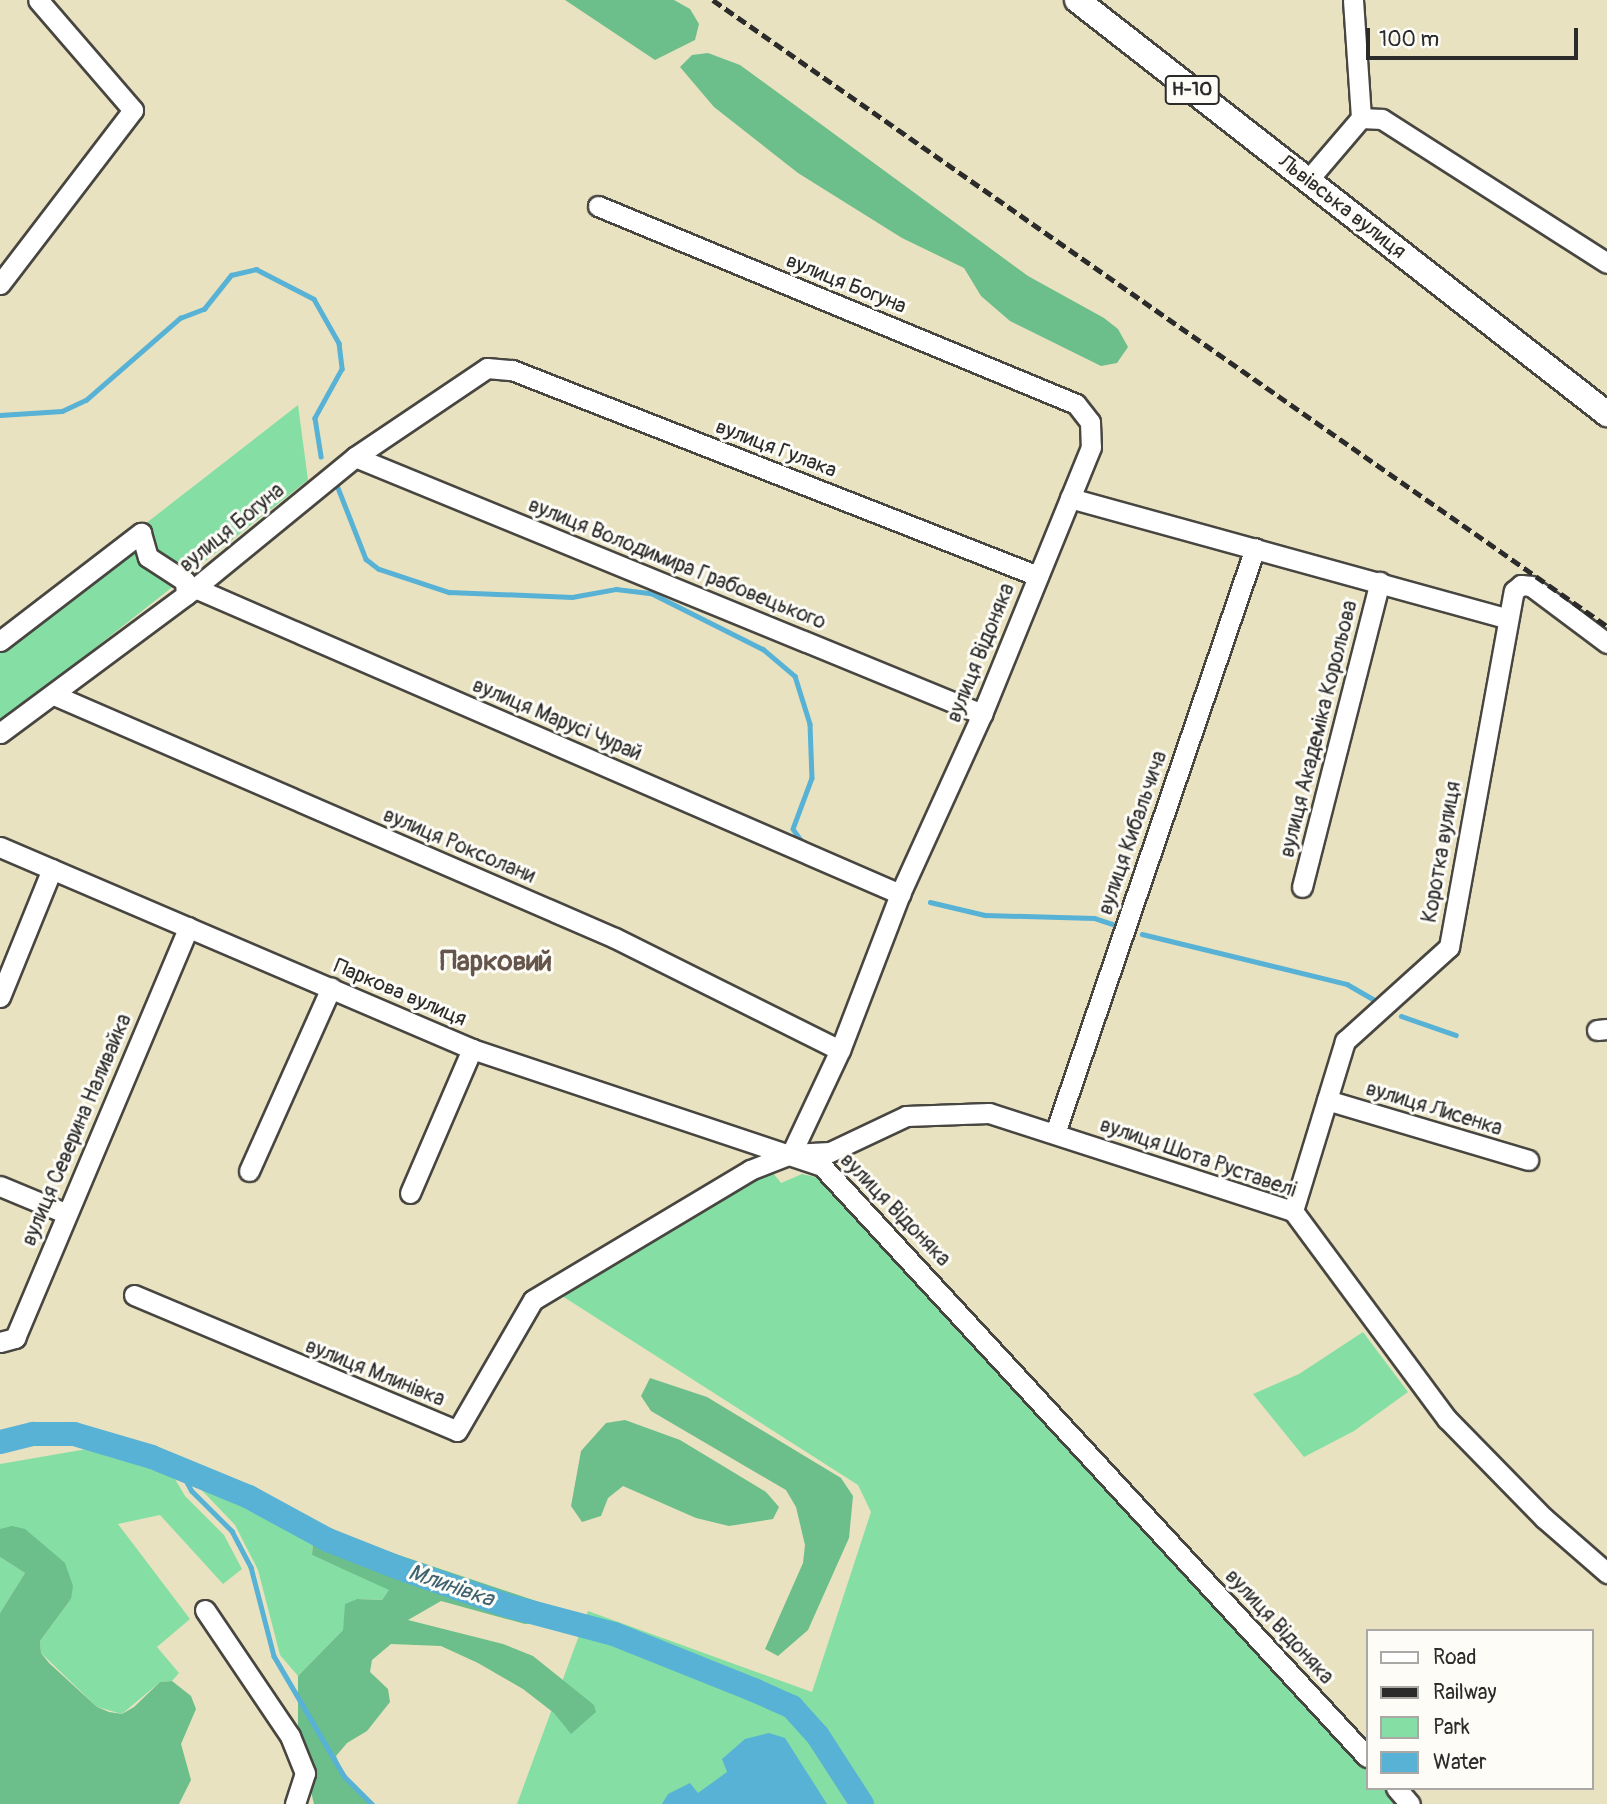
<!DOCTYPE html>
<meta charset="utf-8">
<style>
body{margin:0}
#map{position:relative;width:1607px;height:1804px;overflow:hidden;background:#e9e2c0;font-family:Pangolin,sans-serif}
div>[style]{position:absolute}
.green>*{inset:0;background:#85dfa4}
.forest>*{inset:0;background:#6cbe8a}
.water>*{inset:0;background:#57b2d5}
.stream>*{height:4.5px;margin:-2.25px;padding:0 2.25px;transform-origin:2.25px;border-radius:2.25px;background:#57b2d5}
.river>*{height:24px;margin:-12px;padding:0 12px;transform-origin:12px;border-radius:12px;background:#57b2d5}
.roads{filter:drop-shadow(2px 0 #484641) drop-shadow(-2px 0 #484641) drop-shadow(0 2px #484641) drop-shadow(0 -2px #484641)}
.minor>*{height:19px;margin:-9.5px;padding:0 9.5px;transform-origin:9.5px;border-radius:9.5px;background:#fff}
.major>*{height:24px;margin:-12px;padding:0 12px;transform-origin:12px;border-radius:12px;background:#fff}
.rail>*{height:4.5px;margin-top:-2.25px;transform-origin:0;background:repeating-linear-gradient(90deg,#2b2b2b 0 10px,transparent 0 15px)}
span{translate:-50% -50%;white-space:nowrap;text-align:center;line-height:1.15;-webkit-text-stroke:6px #fdfcf7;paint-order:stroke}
.shield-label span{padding:2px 5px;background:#fdfcf7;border:2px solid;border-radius:5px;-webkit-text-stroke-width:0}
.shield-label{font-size:19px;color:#2b2b2b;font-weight:700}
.street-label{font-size:21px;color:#2b2b2b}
.water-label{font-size:23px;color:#3d616f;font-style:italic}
.district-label{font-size:28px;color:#66554b;font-weight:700}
.legend{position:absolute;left:1366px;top:1629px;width:228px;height:161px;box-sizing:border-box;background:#fdfcf7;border:2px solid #a9a8a5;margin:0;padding:9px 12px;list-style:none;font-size:21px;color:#2b2b2b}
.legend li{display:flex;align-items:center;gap:14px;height:35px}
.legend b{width:35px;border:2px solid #a9a8a5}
.scale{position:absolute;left:1366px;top:28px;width:212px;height:32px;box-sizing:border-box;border:4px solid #2b2b2b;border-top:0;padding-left:9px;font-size:21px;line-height:24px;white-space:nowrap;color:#2b2b2b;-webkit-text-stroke:5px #fdfcf7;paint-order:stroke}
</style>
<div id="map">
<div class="green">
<div style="clip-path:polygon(298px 405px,308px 480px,0 723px,0 649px,141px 533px,145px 524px)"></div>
<div style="clip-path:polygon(769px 1168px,781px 1183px,802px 1174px,819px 1178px,839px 1196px,1367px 1767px,1367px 1788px,1386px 1788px,1401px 1804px,517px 1804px,588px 1611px,812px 1692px,871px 1512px,858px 1485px,559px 1294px)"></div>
<div style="clip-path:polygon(1363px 1332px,1408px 1392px,1354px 1431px,1304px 1457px,1253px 1394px,1299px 1374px)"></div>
<div style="clip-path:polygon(87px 1449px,172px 1474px,185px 1496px,224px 1535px,242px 1569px,223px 1584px,160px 1515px,118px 1524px,190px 1619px,157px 1647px,179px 1673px,172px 1681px,160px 1682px,122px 1714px,97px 1707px,41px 1653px,40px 1641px,71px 1599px,0 1529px,0 1464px)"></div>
<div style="clip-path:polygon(194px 1482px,250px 1504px,313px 1543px,312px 1555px,390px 1589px,382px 1600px,357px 1599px,346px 1604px,343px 1630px,298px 1676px,280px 1655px,258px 1570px,235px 1525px)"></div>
<div style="clip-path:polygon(0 1557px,25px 1573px,0 1613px)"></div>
</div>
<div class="forest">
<div style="clip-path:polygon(565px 0,674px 0,690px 9px,699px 24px,695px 40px,655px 60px)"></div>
<div style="clip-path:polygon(708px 53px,740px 65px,1028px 276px,1104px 318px,1118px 329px,1128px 347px,1117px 363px,1101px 366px,1010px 321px,981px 296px,964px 268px,902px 238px,798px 173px,714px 107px,680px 67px,692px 55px)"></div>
<div style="clip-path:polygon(650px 1378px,707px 1397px,841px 1478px,853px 1496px,849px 1538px,808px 1630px,778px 1656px,765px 1649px,803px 1563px,805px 1545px,796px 1507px,786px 1490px,651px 1411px,641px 1396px)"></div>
<div style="clip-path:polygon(625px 1420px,680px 1440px,766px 1492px,779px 1507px,773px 1519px,729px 1526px,696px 1518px,623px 1486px,608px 1498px,601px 1516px,582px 1522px,571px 1506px,581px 1451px,606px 1423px)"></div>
<div style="clip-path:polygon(12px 1526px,25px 1529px,65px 1563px,73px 1586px,71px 1599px,40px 1641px,41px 1653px,49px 1663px,97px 1707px,109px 1712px,122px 1714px,134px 1707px,160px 1682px,172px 1681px,191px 1696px,196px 1709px,181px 1744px,191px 1780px,179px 1804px,0 1804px,0 1613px,25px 1573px,0 1557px,0 1529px)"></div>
<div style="clip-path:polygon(333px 1533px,545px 1604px,538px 1622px,525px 1624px,441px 1601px,408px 1620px,503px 1644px,533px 1656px,594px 1705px,596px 1712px,571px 1734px,554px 1713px,523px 1689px,478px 1663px,441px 1646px,391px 1644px,372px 1660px,370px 1672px,388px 1689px,390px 1702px,367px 1731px,347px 1743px,336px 1756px,344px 1776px,372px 1804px,314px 1804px,298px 1738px,298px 1676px,343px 1630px,345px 1604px,357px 1599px,382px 1600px,389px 1590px,312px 1555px,313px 1543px)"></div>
</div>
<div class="water">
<div style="clip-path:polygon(769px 1733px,785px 1738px,827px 1804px,662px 1804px,668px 1794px,690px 1783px,698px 1793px,727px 1772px,722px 1759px,745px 1739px)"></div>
</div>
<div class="stream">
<div style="left:0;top:415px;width:62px;rotate:-3.7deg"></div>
<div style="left:62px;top:411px;width:26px;rotate:-25deg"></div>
<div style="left:86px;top:400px;width:125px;rotate:-41.1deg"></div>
<div style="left:180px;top:318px;width:26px;rotate:-21deg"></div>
<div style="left:204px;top:309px;width:43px;rotate:-51.5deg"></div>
<div style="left:231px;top:275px;width:26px;rotate:-13deg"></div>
<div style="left:256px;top:269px;width:65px;rotate:27.3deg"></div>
<div style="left:314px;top:299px;width:51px;rotate:60.4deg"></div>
<div style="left:339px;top:343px;width:26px;rotate:83deg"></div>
<div style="left:342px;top:369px;width:56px;rotate:118.9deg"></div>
<div style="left:315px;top:418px;width:39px;rotate:81deg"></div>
<div style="left:335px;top:480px;width:85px;rotate:68.6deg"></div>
<div style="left:366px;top:559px;width:16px;rotate:38deg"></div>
<div style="left:379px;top:569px;width:74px;rotate:18.2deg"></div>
<div style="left:449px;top:592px;width:123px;rotate:2.3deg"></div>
<div style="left:572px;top:597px;width:45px;rotate:-10.3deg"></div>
<div style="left:616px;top:589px;width:35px;rotate:7deg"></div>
<div style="left:651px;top:593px;width:125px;rotate:26.6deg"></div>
<div style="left:763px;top:649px;width:42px;rotate:40.2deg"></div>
<div style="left:795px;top:676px;width:50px;rotate:72.6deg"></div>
<div style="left:810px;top:724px;width:54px;rotate:87.9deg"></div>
<div style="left:812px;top:778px;width:54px;rotate:110.4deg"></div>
<div style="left:793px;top:829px;width:19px;rotate:54deg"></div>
<div style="left:930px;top:902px;width:57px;rotate:13.3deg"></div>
<div style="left:985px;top:915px;width:109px;rotate:1.6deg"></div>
<div style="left:1094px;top:918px;width:25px;rotate:18deg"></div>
<div style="left:1142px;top:934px;width:211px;rotate:13.7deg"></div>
<div style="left:1347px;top:984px;width:38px;rotate:30deg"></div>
<div style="left:1401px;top:1016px;width:58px;rotate:19.1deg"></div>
<div style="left:179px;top:1467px;width:27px;rotate:62deg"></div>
<div style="left:192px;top:1491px;width:57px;rotate:45deg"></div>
<div style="left:232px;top:1531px;width:41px;rotate:62.2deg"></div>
<div style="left:251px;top:1567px;width:92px;rotate:75.5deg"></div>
<div style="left:274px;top:1656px;width:139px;rotate:59.7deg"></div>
<div style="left:344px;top:1776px;width:40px;rotate:45deg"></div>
</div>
<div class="river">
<div style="left:0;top:1442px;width:34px;rotate:-14deg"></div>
<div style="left:33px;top:1434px;width:41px"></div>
<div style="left:74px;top:1434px;width:81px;rotate:16.4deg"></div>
<div style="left:152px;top:1457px;width:105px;rotate:22.4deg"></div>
<div style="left:249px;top:1497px;width:90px;rotate:28.6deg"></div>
<div style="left:328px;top:1540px;width:76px;rotate:21.5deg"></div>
<div style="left:399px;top:1568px;width:112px;rotate:19.2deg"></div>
<div style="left:505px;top:1605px;width:113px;rotate:14.9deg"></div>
<div style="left:614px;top:1634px;width:151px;rotate:21.8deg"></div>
<div style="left:754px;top:1690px;width:42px;rotate:24.1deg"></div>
<div style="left:792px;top:1707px;width:39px;rotate:48deg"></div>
<div style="left:818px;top:1736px;width:81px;rotate:57.1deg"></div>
</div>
<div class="roads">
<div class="minor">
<div style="left:1353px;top:0;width:118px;rotate:86.1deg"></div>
<div style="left:1308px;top:180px;width:82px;rotate:-49.5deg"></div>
<div style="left:1361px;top:118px;width:21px;rotate:3deg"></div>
<div style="left:1382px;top:119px;width:267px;rotate:32.6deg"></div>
<div style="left:598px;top:206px;width:517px;rotate:22.5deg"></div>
<div style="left:1076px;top:404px;width:23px;rotate:52deg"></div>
<div style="left:1090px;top:422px;width:25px;rotate:88deg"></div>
<div style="left:1091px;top:447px;width:288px;rotate:112.2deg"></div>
<div style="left:982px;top:714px;width:198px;rotate:114.5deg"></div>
<div style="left:900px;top:894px;width:167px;rotate:111deg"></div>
<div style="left:840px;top:1050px;width:115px;rotate:115.2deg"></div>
<div style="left:0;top:284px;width:219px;rotate:-52.6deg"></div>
<div style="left:133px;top:110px;width:145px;rotate:-130.8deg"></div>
<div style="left:355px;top:457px;width:678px;rotate:22.29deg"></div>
<div style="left:1070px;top:498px;width:452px;rotate:15.4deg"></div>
<div style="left:195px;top:588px;width:769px;rotate:23.46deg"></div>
<div style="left:0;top:641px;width:178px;rotate:-37.5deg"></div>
<div style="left:141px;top:533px;width:25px;rotate:74deg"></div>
<div style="left:148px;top:557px;width:44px;rotate:33deg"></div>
<div style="left:185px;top:581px;width:14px;rotate:86deg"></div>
<div style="left:54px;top:695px;width:611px;rotate:23.42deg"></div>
<div style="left:615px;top:938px;width:251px;rotate:26.5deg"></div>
<div style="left:0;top:733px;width:243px;rotate:-36.6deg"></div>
<div style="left:195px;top:588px;width:207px;rotate:-39.3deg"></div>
<div style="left:355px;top:457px;width:159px;rotate:-34deg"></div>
<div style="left:487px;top:368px;width:25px;rotate:5deg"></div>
<div style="left:512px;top:370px;width:565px;rotate:21.39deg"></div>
<div style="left:0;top:847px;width:513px;rotate:23.17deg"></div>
<div style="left:472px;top:1049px;width:369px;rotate:18.5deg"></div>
<div style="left:822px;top:1166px;width:804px;rotate:47.32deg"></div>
<div style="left:1302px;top:887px;width:315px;rotate:-75.7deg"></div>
<div style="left:0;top:997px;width:138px;rotate:-67.9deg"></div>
<div style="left:1597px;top:1030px;width:10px;rotate:-6deg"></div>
<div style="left:1327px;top:1100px;width:210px;rotate:16.6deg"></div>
<div style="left:1055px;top:1133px;width:618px;rotate:-71.13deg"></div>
<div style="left:249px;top:1171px;width:201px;rotate:-65.9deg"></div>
<div style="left:0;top:1186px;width:70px;rotate:22.6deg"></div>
<div style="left:410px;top:1193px;width:157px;rotate:-66.7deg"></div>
<div style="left:1293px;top:1211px;width:178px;rotate:-73deg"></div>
<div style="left:1345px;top:1041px;width:140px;rotate:-42.1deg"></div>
<div style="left:1449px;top:947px;width:362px;rotate:-79.7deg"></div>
<div style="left:1514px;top:591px;width:9px;rotate:-41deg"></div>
<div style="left:1521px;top:585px;width:10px;rotate:6deg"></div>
<div style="left:1531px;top:586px;width:95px;rotate:36.9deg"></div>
<div style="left:134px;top:1295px;width:350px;rotate:22.8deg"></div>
<div style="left:457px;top:1431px;width:151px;rotate:-59.9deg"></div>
<div style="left:533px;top:1300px;width:253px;rotate:-30.9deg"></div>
<div style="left:750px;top:1170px;width:44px;rotate:-21.3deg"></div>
<div style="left:791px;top:1154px;width:39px;rotate:-3deg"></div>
<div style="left:830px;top:1152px;width:84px;rotate:-25.3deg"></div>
<div style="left:906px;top:1116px;width:83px;rotate:-2.1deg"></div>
<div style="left:989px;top:1113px;width:319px;rotate:17.9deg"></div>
<div style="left:1293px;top:1211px;width:259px;rotate:53.5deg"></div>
<div style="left:1447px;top:1419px;width:139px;rotate:45.6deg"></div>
<div style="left:1544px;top:1518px;width:84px;rotate:41.1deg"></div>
<div style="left:0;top:1342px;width:16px;rotate:-15deg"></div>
<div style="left:15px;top:1338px;width:446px;rotate:-67.1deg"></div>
<div style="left:205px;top:1610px;width:152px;rotate:56deg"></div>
<div style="left:290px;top:1736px;width:40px;rotate:68deg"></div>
<div style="left:305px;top:1773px;width:33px;rotate:108deg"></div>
<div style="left:1396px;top:1788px;width:21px;rotate:49deg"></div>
</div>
<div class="major">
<div style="left:1077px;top:0;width:673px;rotate:37.99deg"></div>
</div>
</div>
<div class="rail">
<div style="left:713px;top:0;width:1091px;rotate:35deg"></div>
</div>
<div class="shield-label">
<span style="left:1192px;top:90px">Н-10</span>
</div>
<div class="street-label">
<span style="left:1342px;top:207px;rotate:38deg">Львівська вулиця</span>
<span style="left:846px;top:284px;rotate:22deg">вулиця Богуна</span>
<span style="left:776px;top:449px;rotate:21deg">вулиця Гулака</span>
<span style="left:232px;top:528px;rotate:-39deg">вулиця Богуна</span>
<span style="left:677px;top:564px;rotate:22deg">вулиця Володимира Грабовецького</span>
<span style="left:981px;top:653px;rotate:-68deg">вулиця Відоняка</span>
<span style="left:557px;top:720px;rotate:23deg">вулиця Марусі Чурай</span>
<span style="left:1319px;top:729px;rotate:-76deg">вулиця Академіка Корольова</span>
<span style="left:1133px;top:833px;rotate:-71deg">вулиця Кибальчича</span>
<span style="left:459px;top:846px;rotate:23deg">вулиця Роксолани</span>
<span style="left:1442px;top:852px;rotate:-80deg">Коротка вулиця</span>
<span style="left:400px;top:993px;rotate:23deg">Паркова вулиця</span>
<span style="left:1434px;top:1109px;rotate:17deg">вулиця Лисенка</span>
<span style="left:77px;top:1130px;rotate:-67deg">вулиця Северина Наливайка</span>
<span style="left:1198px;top:1158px;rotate:19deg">вулиця Шота Руставелі</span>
<span style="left:895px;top:1210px;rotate:46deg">вулиця Відоняка</span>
<span style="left:375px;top:1373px;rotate:22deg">вулиця Млинівка</span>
<span style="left:1279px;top:1627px;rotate:47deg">вулиця Відоняка</span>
</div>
<div class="water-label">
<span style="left:451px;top:1586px;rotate:19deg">Млинівка</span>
</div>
<div class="district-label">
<span style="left:496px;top:962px">Парковий</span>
</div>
<ul class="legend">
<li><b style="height:9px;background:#fff"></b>Road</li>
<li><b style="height:9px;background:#2b2b2b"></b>Railway</li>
<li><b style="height:19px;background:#85dfa4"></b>Park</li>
<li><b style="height:19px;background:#57b2d5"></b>Water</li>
</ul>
<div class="scale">100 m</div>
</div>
